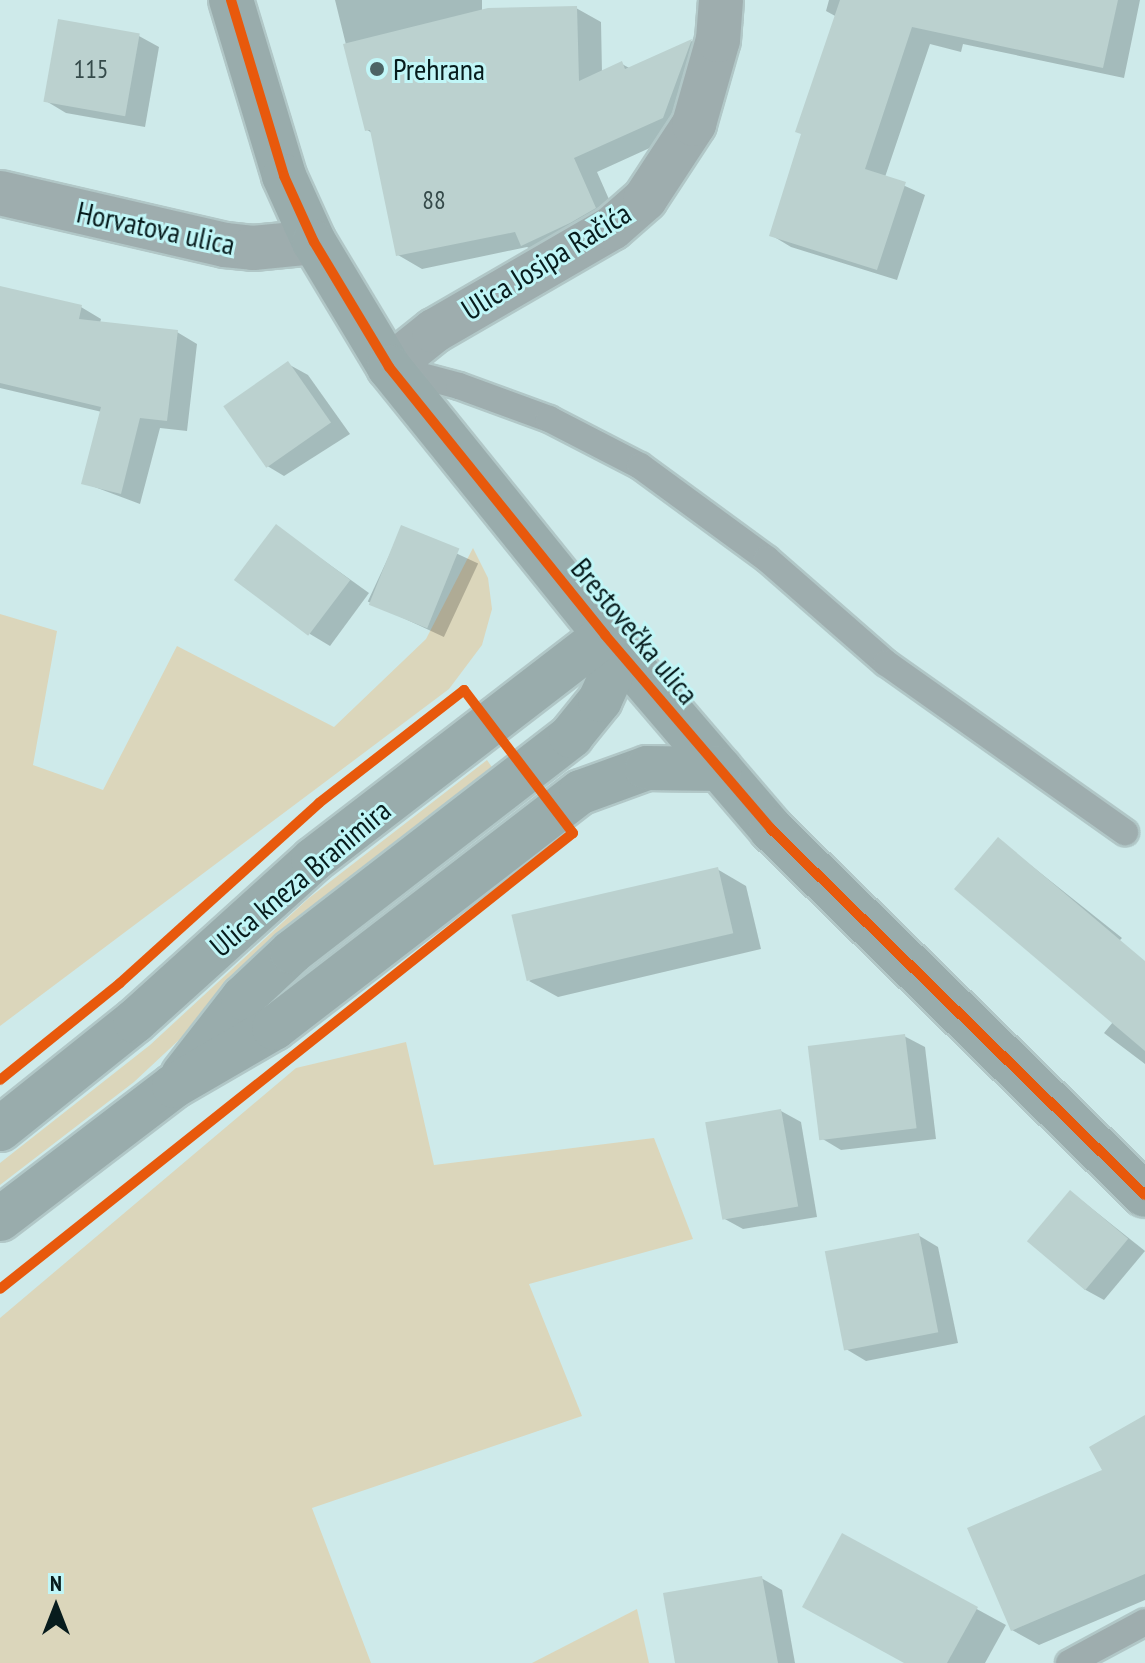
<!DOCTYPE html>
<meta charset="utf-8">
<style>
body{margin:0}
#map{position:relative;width:1145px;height:1663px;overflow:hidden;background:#ceeaea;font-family:"PT Sans Narrow",sans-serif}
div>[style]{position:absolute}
.green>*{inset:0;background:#dbd6bb}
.shadow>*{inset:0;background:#0003;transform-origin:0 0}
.building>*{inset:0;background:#bbd1cf;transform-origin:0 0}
.roads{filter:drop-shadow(2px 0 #b1c7c7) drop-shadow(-2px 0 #b1c7c7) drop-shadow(0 2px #b1c7c7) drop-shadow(0 -2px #b1c7c7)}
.lane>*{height:26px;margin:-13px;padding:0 13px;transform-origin:13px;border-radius:13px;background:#9eadae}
.street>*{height:44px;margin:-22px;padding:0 22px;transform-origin:22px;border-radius:22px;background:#9eadae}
.secondary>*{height:44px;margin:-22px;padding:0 22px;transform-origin:22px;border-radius:22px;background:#99acac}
.cycleway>*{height:10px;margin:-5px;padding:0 5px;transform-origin:5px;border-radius:5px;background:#e8590c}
.dots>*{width:22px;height:22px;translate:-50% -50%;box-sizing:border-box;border:4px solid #c1f6f7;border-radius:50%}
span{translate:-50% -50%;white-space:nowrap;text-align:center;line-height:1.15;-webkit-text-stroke:6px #c1f6f7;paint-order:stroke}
.number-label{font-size:26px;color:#354a4a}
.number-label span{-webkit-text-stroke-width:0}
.poi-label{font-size:30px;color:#071c1d}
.left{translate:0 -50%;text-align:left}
.street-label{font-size:30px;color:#071c1d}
.north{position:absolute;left:16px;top:1567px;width:80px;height:80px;-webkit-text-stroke:6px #c1f6f7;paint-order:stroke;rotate:0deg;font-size:22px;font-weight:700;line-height:32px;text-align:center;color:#071c1d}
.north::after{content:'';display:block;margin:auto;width:28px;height:36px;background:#071c1d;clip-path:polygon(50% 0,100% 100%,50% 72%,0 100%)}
</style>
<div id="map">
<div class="green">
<div style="clip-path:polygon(473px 548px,488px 578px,492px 609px,482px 645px,449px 689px,0 1026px,0 614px,57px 631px,33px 765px,103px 790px,177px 646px,334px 727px,426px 639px)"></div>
<div style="clip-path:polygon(487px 760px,498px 776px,256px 968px,134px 1082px,0 1185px,0 1163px,150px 1045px,309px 898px)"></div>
<div style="clip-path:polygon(406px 1042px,434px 1165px,654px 1138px,693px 1239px,529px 1284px,582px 1416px,312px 1508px,371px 1663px,0 1663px,0 1318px,296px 1068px)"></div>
<div style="clip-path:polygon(637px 1609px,649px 1663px,532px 1663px)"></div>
</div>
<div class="shadow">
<div style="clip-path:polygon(335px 0,482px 0,482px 10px,576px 8px,601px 22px,602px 73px,622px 64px,631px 69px,692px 41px,715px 55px,687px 131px,597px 172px,619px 222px,547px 258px,527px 247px,422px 269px,398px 255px,372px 133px,367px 130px)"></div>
<div style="clip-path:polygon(829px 0,1140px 0,1124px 78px,963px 44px,961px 52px,930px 44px,885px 177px,925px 195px,897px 280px,791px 247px,771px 235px,837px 17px,826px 11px)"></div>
<div style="clip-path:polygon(139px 36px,159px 47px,145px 127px,66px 113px,46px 101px)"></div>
<div style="clip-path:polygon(0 288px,81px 307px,101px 319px,100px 323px,177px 332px,197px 344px,187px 431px,160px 428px,140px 504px,84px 483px,102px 412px,0 388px)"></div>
<div style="clip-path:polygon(288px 364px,308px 375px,350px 434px,284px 476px,264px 464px)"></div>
<div style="clip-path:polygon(277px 527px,369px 593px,330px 646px,310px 634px)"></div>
<div style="left:402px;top:528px;width:84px;height:81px;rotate:25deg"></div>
<div style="clip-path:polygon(999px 840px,1122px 938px,1117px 943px,1145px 964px,1145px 1064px,1104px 1033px,1113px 1022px)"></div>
<div style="clip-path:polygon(717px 869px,746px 886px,761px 949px,558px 997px,529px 981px)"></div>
<div style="clip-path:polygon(904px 1036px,925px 1047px,936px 1139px,841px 1150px,821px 1138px)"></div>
<div style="clip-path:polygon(781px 1111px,801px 1122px,817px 1217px,743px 1229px,723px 1218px)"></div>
<div style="clip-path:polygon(1071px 1192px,1145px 1251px,1104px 1300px,1084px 1289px)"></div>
<div style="clip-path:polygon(918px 1235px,938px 1247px,958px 1343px,866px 1361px,846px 1349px)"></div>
<div style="clip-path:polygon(1145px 1417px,1145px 1600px,1039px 1645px,1012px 1630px,1105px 1471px)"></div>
<div style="clip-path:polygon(843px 1536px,1006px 1625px,985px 1663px,906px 1663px)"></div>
<div style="clip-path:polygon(761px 1578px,782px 1590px,795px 1663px,677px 1663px)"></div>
</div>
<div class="building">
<div style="clip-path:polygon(840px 0,1118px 0,1103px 68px,912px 27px,865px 169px,906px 182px,877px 270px,769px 236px,801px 134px,795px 132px)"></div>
<div style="clip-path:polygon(577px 6px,579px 81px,622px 61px,625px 69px,692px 39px,663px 118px,574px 158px,596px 208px,570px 223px,521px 246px,515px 232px,396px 256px,370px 130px,365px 131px,343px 44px,488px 8px)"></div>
<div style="left:58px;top:19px;width:83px;height:84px;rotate:10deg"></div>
<div style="clip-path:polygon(0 286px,82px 305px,79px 319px,178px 330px,167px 421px,140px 418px,121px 494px,81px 484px,101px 407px,0 383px)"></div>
<div style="left:288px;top:361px;width:75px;height:79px;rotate:55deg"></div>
<div style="left:276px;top:524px;width:93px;height:70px;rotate:37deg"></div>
<div style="left:401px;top:525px;width:63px;height:86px;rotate:22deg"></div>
<div style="clip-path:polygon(998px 837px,1145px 961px,1145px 1051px,954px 889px)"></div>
<div style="left:718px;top:867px;width:68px;height:212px;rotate:77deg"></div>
<div style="left:905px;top:1034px;width:95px;height:98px;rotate:83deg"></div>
<div style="left:781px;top:1109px;width:99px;height:77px;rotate:80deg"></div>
<div style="left:1070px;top:1190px;width:76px;height:67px;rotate:40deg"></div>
<div style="left:919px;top:1233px;width:101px;height:96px;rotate:79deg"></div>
<div style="clip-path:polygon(1145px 1415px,1145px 1574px,1011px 1631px,967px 1528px,1102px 1470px,1089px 1447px)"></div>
<div style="clip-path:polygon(842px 1533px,978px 1607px,947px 1663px,904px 1663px,802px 1607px)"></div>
<div style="clip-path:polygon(762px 1576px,778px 1663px,675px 1663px,663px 1593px)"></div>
</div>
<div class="roads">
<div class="lane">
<div style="left:392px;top:368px;width:69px;rotate:15deg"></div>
<div style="left:459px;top:386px;width:96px;rotate:20.1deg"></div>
<div style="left:549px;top:419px;width:102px;rotate:27.3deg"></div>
<div style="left:640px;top:466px;width:157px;rotate:36.2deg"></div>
<div style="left:767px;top:559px;width:158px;rotate:41.2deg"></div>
<div style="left:886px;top:663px;width:293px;rotate:35.3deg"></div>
<div style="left:1069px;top:1663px;width:86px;rotate:-28.3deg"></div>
</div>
<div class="street">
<div style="left:0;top:193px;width:231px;rotate:13deg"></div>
<div style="left:225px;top:245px;width:28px;rotate:6deg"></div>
<div style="left:253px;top:248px;width:61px;rotate:-5.6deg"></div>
<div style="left:389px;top:367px;width:58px;rotate:-38.7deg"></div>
<div style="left:434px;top:331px;width:206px;rotate:-30.1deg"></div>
<div style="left:612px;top:228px;width:44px;rotate:-41.3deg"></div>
<div style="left:645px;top:199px;width:90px;rotate:-56.8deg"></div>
<div style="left:694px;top:124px;width:87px;rotate:-74.1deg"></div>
<div style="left:718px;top:40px;width:40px;rotate:-85.7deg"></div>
</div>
<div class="secondary">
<div style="left:231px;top:0;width:184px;rotate:73.2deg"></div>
<div style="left:284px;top:176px;width:72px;rotate:65.6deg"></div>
<div style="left:314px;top:242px;width:146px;rotate:59deg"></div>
<div style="left:389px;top:367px;width:344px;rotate:51.1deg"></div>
<div style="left:605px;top:635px;width:255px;rotate:49.4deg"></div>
<div style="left:771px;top:829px;width:523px;rotate:44.38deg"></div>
<div style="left:183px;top:1075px;width:98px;rotate:-52.1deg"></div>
<div style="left:243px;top:998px;width:67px;rotate:-43.2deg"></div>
<div style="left:292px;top:952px;width:353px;rotate:-37.7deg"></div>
<div style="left:571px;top:736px;width:46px;rotate:-51.1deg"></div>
<div style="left:600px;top:700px;width:51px;rotate:-65.5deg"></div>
<div style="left:0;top:1129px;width:173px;rotate:-38.7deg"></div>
<div style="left:135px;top:1021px;width:240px;rotate:-42.1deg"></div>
<div style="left:313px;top:860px;width:369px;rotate:-37.6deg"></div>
<div style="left:0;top:1219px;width:219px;rotate:-37.4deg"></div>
<div style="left:174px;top:1086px;width:116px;rotate:-30.1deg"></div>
<div style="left:274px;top:1028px;width:387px;rotate:-37.6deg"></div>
<div style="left:581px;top:792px;width:70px;rotate:-20deg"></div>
<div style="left:647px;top:768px;width:73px;rotate:0.8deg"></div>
</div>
</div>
<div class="cycleway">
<div style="left:231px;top:0;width:184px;rotate:73.2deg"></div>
<div style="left:284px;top:176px;width:72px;rotate:65.6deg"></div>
<div style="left:314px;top:242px;width:146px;rotate:59deg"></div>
<div style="left:389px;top:367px;width:344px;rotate:51.1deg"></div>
<div style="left:605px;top:635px;width:255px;rotate:49.4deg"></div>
<div style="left:771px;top:829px;width:523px;rotate:44.38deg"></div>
<div style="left:0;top:1080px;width:154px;rotate:-38.9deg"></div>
<div style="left:120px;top:983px;width:268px;rotate:-42.1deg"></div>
<div style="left:319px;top:803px;width:184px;rotate:-37.9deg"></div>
<div style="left:464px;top:690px;width:180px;rotate:52.7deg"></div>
<div style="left:573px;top:833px;width:732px;rotate:141.49deg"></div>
</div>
<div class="dots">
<div style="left:377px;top:69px;background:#4d6465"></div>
</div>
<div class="number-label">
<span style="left:91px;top:69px">115</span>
<span style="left:434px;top:200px">88</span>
</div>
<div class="poi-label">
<span class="left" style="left:393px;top:69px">Prehrana</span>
</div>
<div class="street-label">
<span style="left:156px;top:228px;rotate:12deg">Horvatova ulica</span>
<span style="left:546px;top:261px;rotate:-32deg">Ulica Josipa Račića</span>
<span style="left:635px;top:631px;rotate:50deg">Brestovečka ulica</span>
<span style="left:300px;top:878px;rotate:-40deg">Ulica kneza Branimira</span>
</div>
<div class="north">N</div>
</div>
